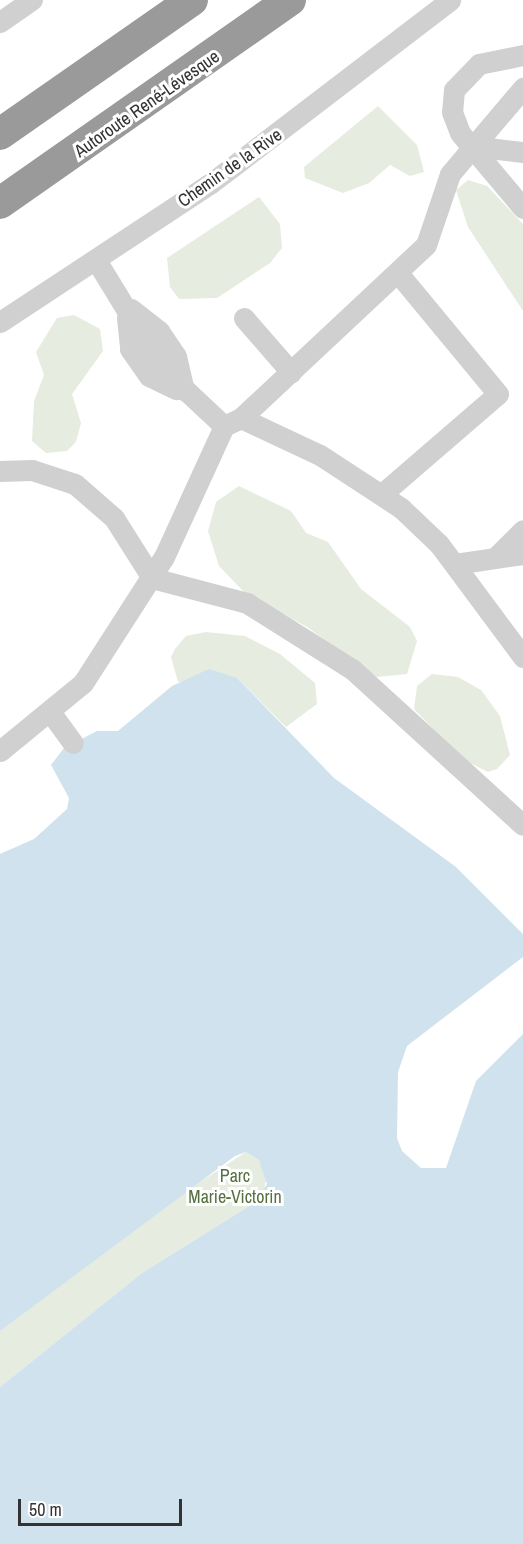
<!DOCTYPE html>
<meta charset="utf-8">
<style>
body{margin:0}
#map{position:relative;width:523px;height:1544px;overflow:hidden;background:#fff;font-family:"Archivo Narrow",sans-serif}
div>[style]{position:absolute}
.green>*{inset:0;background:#e6ecdf}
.water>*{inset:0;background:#cfe2ee}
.minor>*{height:21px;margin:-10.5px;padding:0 10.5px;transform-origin:10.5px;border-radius:10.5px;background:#d0d0d0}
.highway>*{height:32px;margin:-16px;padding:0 16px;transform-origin:16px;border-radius:16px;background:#9a9a9a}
span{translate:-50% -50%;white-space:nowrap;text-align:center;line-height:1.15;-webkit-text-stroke:6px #fff;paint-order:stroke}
.street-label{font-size:18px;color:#333}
.park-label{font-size:18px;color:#56703f}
.scale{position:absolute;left:18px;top:1499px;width:164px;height:27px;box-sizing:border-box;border:3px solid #333;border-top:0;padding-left:8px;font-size:18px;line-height:21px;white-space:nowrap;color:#333;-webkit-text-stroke:4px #fff;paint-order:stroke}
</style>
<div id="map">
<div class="green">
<div style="clip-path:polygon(378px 106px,417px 145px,424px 172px,410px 176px,390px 165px,369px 183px,343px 193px,305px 178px,304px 167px)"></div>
<div style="clip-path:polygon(468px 180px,487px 186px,523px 224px,523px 311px,468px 227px,456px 190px)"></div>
<div style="clip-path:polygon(259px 197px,280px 224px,282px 248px,270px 263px,217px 298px,179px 299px,170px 287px,167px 258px)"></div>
<div style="clip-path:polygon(74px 315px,100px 329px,103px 351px,72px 394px,81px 423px,76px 442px,67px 451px,46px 453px,32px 441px,34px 401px,44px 375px,36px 352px,57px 318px)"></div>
<div style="clip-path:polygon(239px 486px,291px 511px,306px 533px,328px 542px,361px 589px,410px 627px,417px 641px,407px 674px,376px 677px,307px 627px,244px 592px,219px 566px,208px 531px,216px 502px)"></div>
<div style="clip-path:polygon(206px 632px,245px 636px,280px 654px,315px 683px,317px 704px,286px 727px,237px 678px,178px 682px,171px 657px,175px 649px,186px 636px)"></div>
<div style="clip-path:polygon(432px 674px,458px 677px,481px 690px,500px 716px,510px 755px,497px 769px,488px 772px,462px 759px,414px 709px,417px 686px)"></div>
<div style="clip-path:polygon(246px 1152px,259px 1160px,267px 1176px,263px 1193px,254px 1203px,142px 1273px,0 1387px,0 1331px,147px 1217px)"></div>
</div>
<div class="water">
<div style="clip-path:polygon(209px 669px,237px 678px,334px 778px,456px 867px,523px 934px,523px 957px,407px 1046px,398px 1072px,397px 1138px,402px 1151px,421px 1168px,446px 1168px,476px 1081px,523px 1034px,523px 1544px,0 1544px,0 1387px,142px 1273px,254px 1203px,267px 1184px,259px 1160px,246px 1152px,235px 1156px,0 1331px,0 854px,34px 839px,67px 809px,69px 798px,51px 765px,64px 748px,97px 731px,118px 731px,172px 686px)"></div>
</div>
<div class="minor">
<div style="left:0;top:22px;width:39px;rotate:-35deg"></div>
<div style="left:523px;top:55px;width:45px;rotate:168.4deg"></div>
<div style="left:479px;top:64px;width:36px;rotate:134deg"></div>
<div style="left:454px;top:90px;width:22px;rotate:95deg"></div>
<div style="left:452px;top:112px;width:22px;rotate:69deg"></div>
<div style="left:460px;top:133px;width:98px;rotate:50deg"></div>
<div style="left:471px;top:146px;width:52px;rotate:6.6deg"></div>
<div style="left:96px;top:260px;width:127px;rotate:58.6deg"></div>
<div style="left:162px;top:368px;width:85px;rotate:43.1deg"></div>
<div style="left:131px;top:309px;width:36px;rotate:38deg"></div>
<div style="left:159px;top:331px;width:30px;rotate:56deg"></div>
<div style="left:176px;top:356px;width:35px;rotate:77deg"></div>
<div style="left:127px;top:318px;width:31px;rotate:84deg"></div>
<div style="left:130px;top:349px;width:33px;rotate:55deg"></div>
<div style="left:149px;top:376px;width:30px;rotate:26deg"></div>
<div style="left:244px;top:318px;width:72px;rotate:49deg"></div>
<div style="left:0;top:322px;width:253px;rotate:-33.4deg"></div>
<div style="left:211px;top:183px;width:301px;rotate:-37.4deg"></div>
<div style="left:241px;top:418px;width:87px;rotate:25.1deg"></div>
<div style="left:320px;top:455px;width:97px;rotate:33.2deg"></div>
<div style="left:401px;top:508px;width:52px;rotate:43.5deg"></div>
<div style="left:439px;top:544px;width:141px;rotate:53.4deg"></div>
<div style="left:0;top:471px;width:32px;rotate:-2deg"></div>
<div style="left:32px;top:470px;width:45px;rotate:18deg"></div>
<div style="left:75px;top:484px;width:52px;rotate:41.1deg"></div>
<div style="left:114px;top:518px;width:71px;rotate:57.7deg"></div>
<div style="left:152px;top:578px;width:98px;rotate:14.7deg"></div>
<div style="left:247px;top:603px;width:124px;rotate:32.2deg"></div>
<div style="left:352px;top:669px;width:231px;rotate:42.4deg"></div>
<div style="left:382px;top:494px;width:153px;rotate:-40.8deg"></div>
<div style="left:498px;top:394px;width:157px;rotate:-129.6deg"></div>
<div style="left:496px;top:557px;width:38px;rotate:-45deg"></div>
<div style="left:455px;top:564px;width:69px;rotate:-8.4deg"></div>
<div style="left:51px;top:713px;width:37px;rotate:54deg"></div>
<div style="left:0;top:751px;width:107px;rotate:-39.3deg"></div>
<div style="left:83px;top:683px;width:150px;rotate:-57.3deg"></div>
<div style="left:164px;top:557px;width:144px;rotate:-65.4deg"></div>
<div style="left:224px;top:426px;width:19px;rotate:-25deg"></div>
<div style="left:241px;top:418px;width:253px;rotate:-43.1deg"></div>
<div style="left:426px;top:245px;width:75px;rotate:-71.3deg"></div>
<div style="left:450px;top:174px;width:113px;rotate:-49.7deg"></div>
</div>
<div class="highway">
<div style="left:0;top:134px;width:234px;rotate:-34.9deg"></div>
<div style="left:0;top:203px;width:354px;rotate:-35deg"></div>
</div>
<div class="street-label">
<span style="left:147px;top:104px;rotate:-35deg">Autoroute René-Lévesque</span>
<span style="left:230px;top:168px;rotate:-35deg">Chemin de la Rive</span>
</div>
<div class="park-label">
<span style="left:235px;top:1187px">Parc<br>Marie-Victorin</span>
</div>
<div class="scale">50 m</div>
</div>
